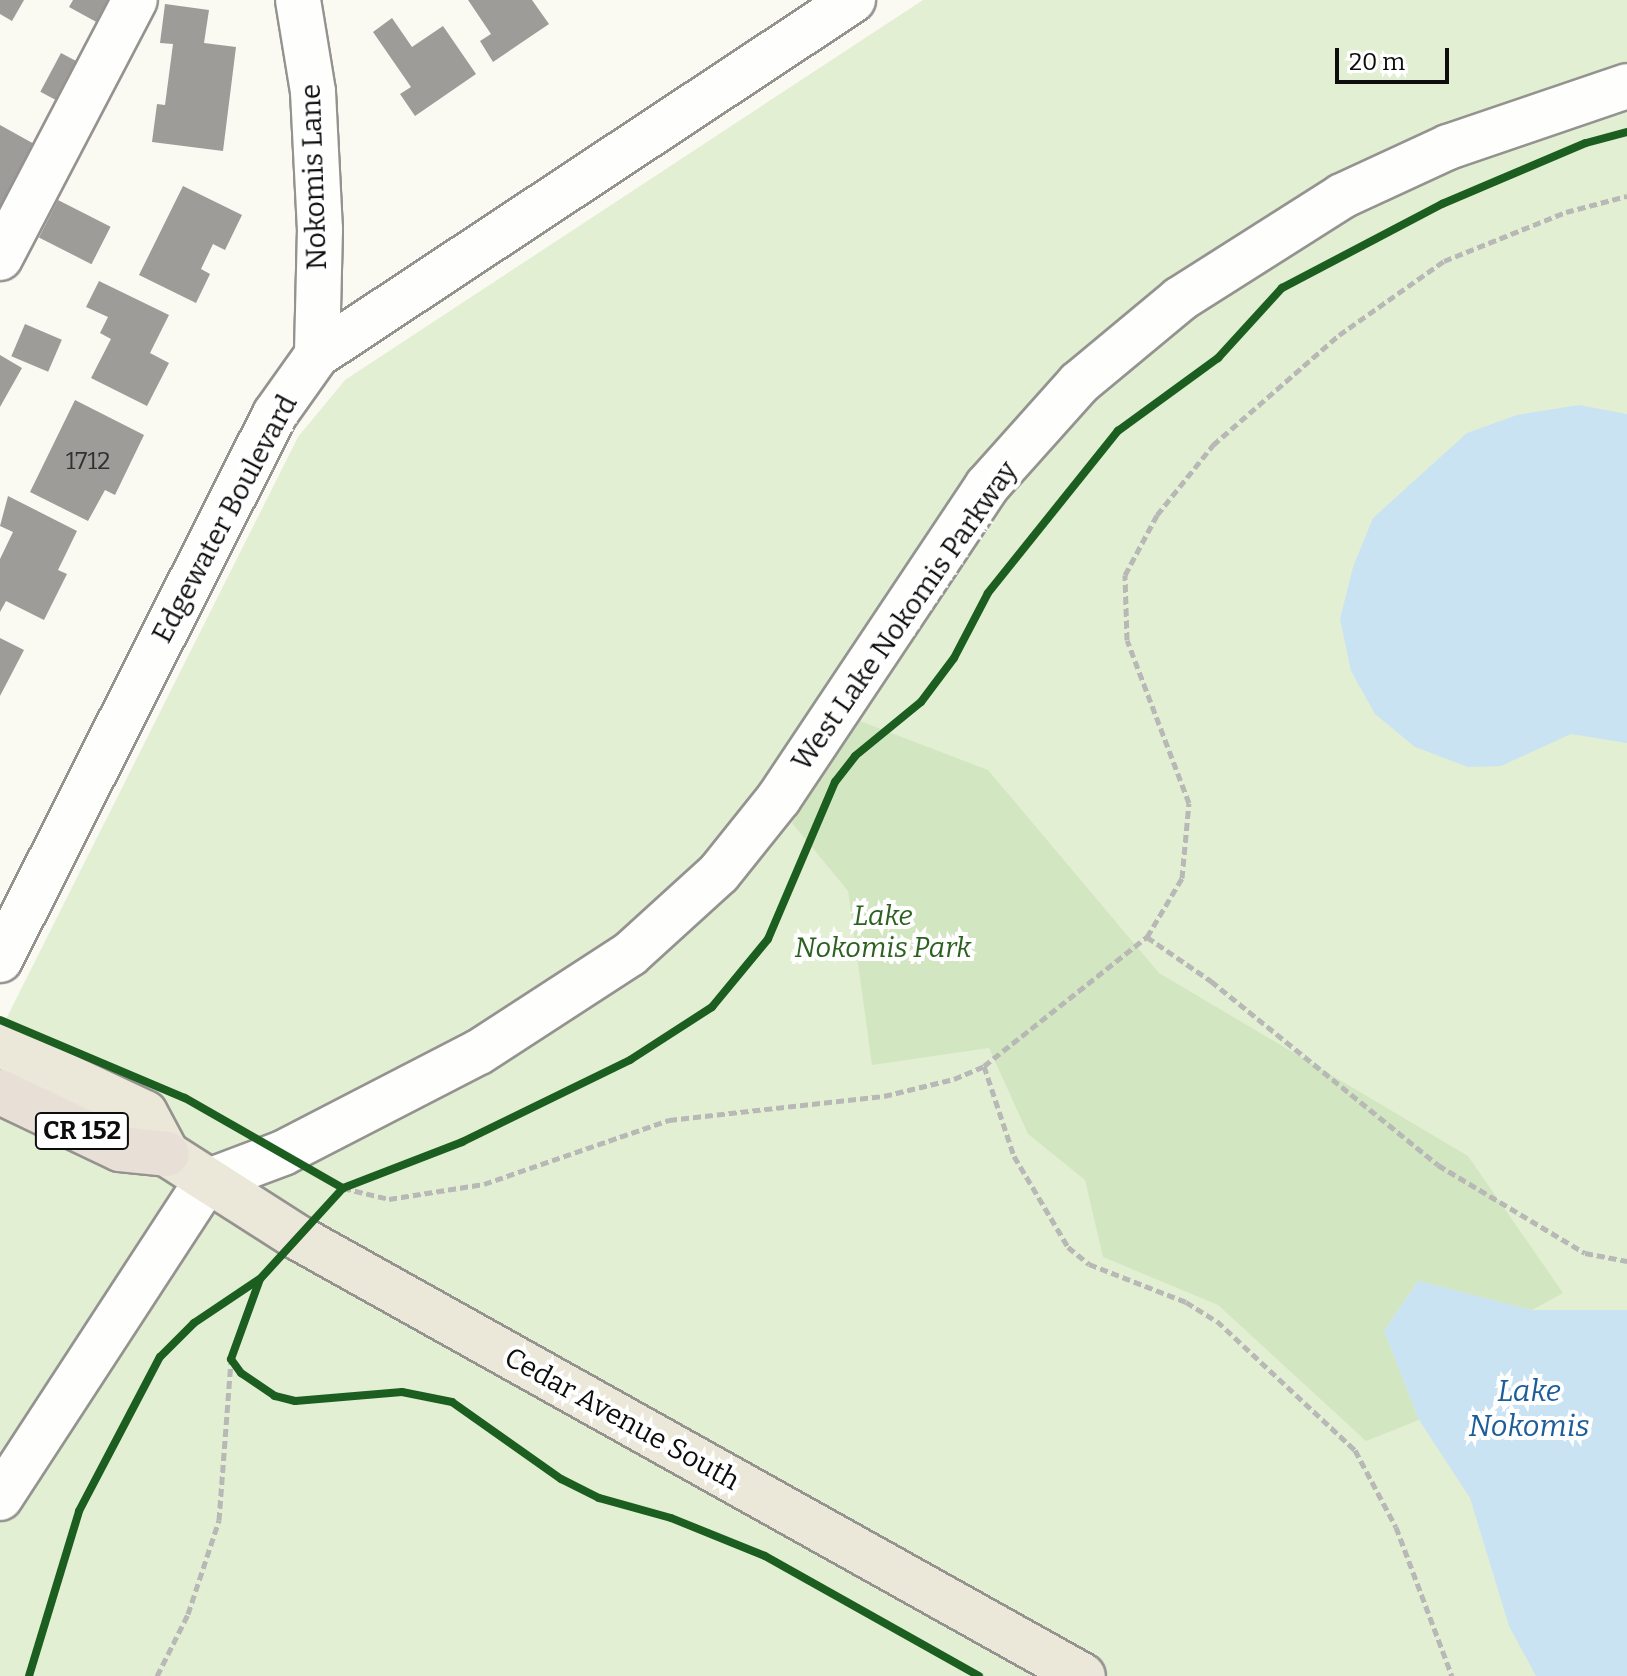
<!DOCTYPE html>
<style>
body{margin:0}
#map{position:relative;width:1627px;height:1676px;overflow:hidden;background:#faf9f2;font-family:Bitter,serif}
div>[style]{position:absolute}
.green>*{inset:0;background:#e2efd3}
.forest>*{inset:0;background:#d3e6c2}
.water>*{inset:0;background:#cae3f3}
.building>*{inset:0;background:#9d9c98;transform-origin:0 0}
.path>*{height:5px;margin-top:-2.5px;transform-origin:0;background:repeating-linear-gradient(90deg,#b8b8b6 0 8px,transparent 0 12px)}
.roads{filter:drop-shadow(2px 0 #949390) drop-shadow(-2px 0 #949390) drop-shadow(0 2px #949390) drop-shadow(0 -2px #949390)}
.minor>*{height:44px;margin:-22px;padding:0 22px;transform-origin:22px;border-radius:22px;background:#fefefd}
.major>*{height:44px;margin:-22px;padding:0 22px;transform-origin:22px;border-radius:22px;background:#ebe7d9}
.highway>*{height:44px;margin:-22px;padding:0 22px;transform-origin:22px;border-radius:22px;background:#e8e0d7}
.cycleway>*{height:8px;margin:-4px;padding:0 4px;transform-origin:4px;border-radius:4px;background:#1b5e20}
span{translate:-50% -50%;white-space:nowrap;text-align:center;line-height:1.15;-webkit-text-stroke:8px #fff;paint-order:stroke}
.number-label{font-size:24px;color:#313130}
.number-label span{-webkit-text-stroke-width:0}
.shield-label span{padding:2px 6px;background:#fff;border:2px solid;border-radius:6px;-webkit-text-stroke-width:0}
.shield-label{font-size:26px;color:#0d0d0d;font-weight:700}
.street-label{font-size:28px;color:#0d0d0d}
.park-label{font-size:28px;color:#2c6221;font-style:italic}
.water-label{font-size:30px;color:#1d5d99;font-style:italic}
.scale{position:absolute;left:1335px;top:48px;width:114px;height:36px;box-sizing:border-box;border:4px solid #0d0d0d;border-top:0;padding-left:10px;font-size:24px;line-height:28px;white-space:nowrap;color:#0d0d0d;-webkit-text-stroke:6px #fff;paint-order:stroke}
</style>
<div id="map">
<div class="green">
<div style="clip-path:polygon(923px 0,1627px 0,1627px 1676px,0 1676px,0 1031px,298px 437px,345px 380px)"></div>
</div>
<div class="forest">
<div style="clip-path:polygon(860px 721px,988px 770px,1159px 973px,1468px 1156px,1563px 1293px,1532px 1310px,1418px 1281px,1384px 1331px,1419px 1420px,1366px 1441px,1218px 1305px,1103px 1257px,1085px 1180px,1028px 1134px,989px 1048px,872px 1065px,848px 891px,792px 823px)"></div>
</div>
<div class="water">
<div style="clip-path:polygon(1579px 405px,1627px 414px,1627px 743px,1571px 734px,1501px 766px,1468px 767px,1415px 747px,1375px 714px,1351px 671px,1340px 619px,1353px 567px,1373px 518px,1467px 433px,1517px 415px)"></div>
<div style="clip-path:polygon(1418px 1281px,1532px 1310px,1627px 1310px,1627px 1676px,1536px 1676px,1509px 1626px,1470px 1498px,1419px 1420px,1384px 1331px)"></div>
</div>
<div class="building">
<div style="clip-path:polygon(0 0,24px 0,12px 21px,0 14px)"></div>
<div style="clip-path:polygon(73px 0,128px 0,111px 30px,69px 7px)"></div>
<div style="clip-path:polygon(468px 0,532px 0,549px 24px,493px 62px,480px 41px,491px 34px)"></div>
<div style="clip-path:polygon(165px 4px,209px 10px,204px 43px,236px 47px,223px 151px,152px 142px,157px 104px,165px 105px,173px 44px,160px 43px)"></div>
<div style="clip-path:polygon(392px 18px,412px 47px,443px 26px,476px 74px,415px 116px,400px 94px,411px 87px,373px 32px)"></div>
<div style="left:61px;top:53px;width:38px;height:44px;rotate:28deg"></div>
<div style="clip-path:polygon(0 125px,45px 150px,0 224px)"></div>
<div style="clip-path:polygon(183px 186px,242px 215px,225px 250px,213px 244px,201px 269px,210px 274px,196px 303px,139px 275px)"></div>
<div style="left:58px;top:200px;width:59px;height:42px;rotate:27deg"></div>
<div style="clip-path:polygon(99px 281px,169px 315px,150px 353px,169px 363px,147px 406px,91px 378px,111px 339px,100px 333px,108px 317px,86px 307px)"></div>
<div style="left:25px;top:324px;width:40px;height:35px;rotate:23deg"></div>
<div style="clip-path:polygon(0 355px,22px 368px,0 407px)"></div>
<div style="clip-path:polygon(75px 400px,144px 435px,115px 495px,105px 490px,88px 521px,30px 492px)"></div>
<div style="clip-path:polygon(8px 496px,77px 531px,58px 570px,67px 574px,44px 620px,6px 601px,0 612px,0 559px,13px 532px,0 526px)"></div>
<div style="clip-path:polygon(0 638px,24px 650px,0 696px)"></div>
</div>
<div class="path">
<div style="left:1147px;top:937px;width:69px;rotate:-59.3deg"></div>
<div style="left:1182px;top:878px;width:75px;rotate:-84.7deg"></div>
<div style="left:1189px;top:803px;width:174px;rotate:-110.8deg"></div>
<div style="left:1127px;top:640px;width:65px;rotate:-91.8deg"></div>
<div style="left:1125px;top:575px;width:68px;rotate:-61.9deg"></div>
<div style="left:1157px;top:515px;width:90px;rotate:-51.3deg"></div>
<div style="left:1213px;top:445px;width:167px;rotate:-41.1deg"></div>
<div style="left:1339px;top:335px;width:128px;rotate:-35.2deg"></div>
<div style="left:1444px;top:261px;width:131px;rotate:-21.9deg"></div>
<div style="left:1566px;top:212px;width:63px;rotate:-14.7deg"></div>
<div style="left:984px;top:1066px;width:95px;rotate:71.6deg"></div>
<div style="left:1014px;top:1156px;width:106px;rotate:59.3deg"></div>
<div style="left:1068px;top:1247px;width:27px;rotate:39deg"></div>
<div style="left:1089px;top:1264px;width:104px;rotate:21.4deg"></div>
<div style="left:1186px;top:1302px;width:36px;rotate:32deg"></div>
<div style="left:1217px;top:1321px;width:189px;rotate:43.1deg"></div>
<div style="left:1355px;top:1450px;width:87px;rotate:62deg"></div>
<div style="left:1396px;top:1527px;width:159px;rotate:69.4deg"></div>
<div style="left:343px;top:1188px;width:47px;rotate:13.4deg"></div>
<div style="left:389px;top:1199px;width:96px;rotate:-9deg"></div>
<div style="left:484px;top:1184px;width:196px;rotate:-19.1deg"></div>
<div style="left:669px;top:1120px;width:216px;rotate:-6.4deg"></div>
<div style="left:884px;top:1096px;width:72px;rotate:-13.7deg"></div>
<div style="left:954px;top:1079px;width:33px;rotate:-23deg"></div>
<div style="left:984px;top:1066px;width:208px;rotate:-38.4deg"></div>
<div style="left:1147px;top:937px;width:78px;rotate:34.5deg"></div>
<div style="left:1211px;top:981px;width:292px;rotate:39deg"></div>
<div style="left:1438px;top:1165px;width:171px;rotate:30.9deg"></div>
<div style="left:1585px;top:1253px;width:43px;rotate:10.8deg"></div>
<div style="left:157px;top:1676px;width:69px;rotate:-63.4deg"></div>
<div style="left:188px;top:1614px;width:99px;rotate:-71.7deg"></div>
<div style="left:219px;top:1520px;width:161px;rotate:-85.7deg"></div>
</div>
<div class="roads">
<div class="minor">
<div style="left:298px;top:0;width:93px;rotate:80.7deg"></div>
<div style="left:313px;top:92px;width:137px;rotate:87.1deg"></div>
<div style="left:320px;top:229px;width:126px;rotate:91.4deg"></div>
<div style="left:0;top:258px;width:291px;rotate:-62.4deg"></div>
<div style="left:0;top:960px;width:611px;rotate:-63.27deg"></div>
<div style="left:275px;top:414px;width:72px;rotate:-54.6deg"></div>
<div style="left:317px;top:355px;width:643px;rotate:-33.52deg"></div>
<div style="left:0;top:1498px;width:377px;rotate:-56.9deg"></div>
<div style="left:206px;top:1182px;width:82px;rotate:-20.6deg"></div>
<div style="left:283px;top:1153px;width:220px;rotate:-27.3deg"></div>
<div style="left:479px;top:1052px;width:180px;rotate:-33deg"></div>
<div style="left:630px;top:954px;width:120px;rotate:-42.3deg"></div>
<div style="left:719px;top:873px;width:96px;rotate:-51.3deg"></div>
<div style="left:779px;top:798px;width:375px;rotate:-56.3deg"></div>
<div style="left:987px;top:486px;width:138px;rotate:-48.2deg"></div>
<div style="left:1079px;top:383px;width:131px;rotate:-39.7deg"></div>
<div style="left:1180px;top:299px;width:192px;rotate:-32.4deg"></div>
<div style="left:1342px;top:196px;width:117px;rotate:-24.8deg"></div>
<div style="left:1448px;top:147px;width:189px;rotate:-18.8deg"></div>
</div>
<div class="major">
<div style="left:0;top:1045px;width:160px;rotate:25.1deg"></div>
<div style="left:145px;top:1113px;width:47px;rotate:61.8deg"></div>
<div style="left:167px;top:1154px;width:154px;rotate:32.6deg"></div>
<div style="left:297px;top:1237px;width:900px;rotate:29.18deg"></div>
</div>
<div class="highway">
<div style="left:0;top:1092px;width:133px;rotate:25.4deg"></div>
<div style="left:120px;top:1149px;width:47px;rotate:6.1deg"></div>
</div>
</div>
<div class="cycleway">
<div style="left:0;top:1020px;width:201px;rotate:22.9deg"></div>
<div style="left:185px;top:1098px;width:182px;rotate:29.7deg"></div>
<div style="left:29px;top:1676px;width:172px;rotate:-73.1deg"></div>
<div style="left:79px;top:1511px;width:174px;rotate:-62.3deg"></div>
<div style="left:160px;top:1357px;width:48px;rotate:-45deg"></div>
<div style="left:194px;top:1323px;width:77px;rotate:-33.9deg"></div>
<div style="left:979px;top:1676px;width:245px;rotate:-150.7deg"></div>
<div style="left:765px;top:1556px;width:101px;rotate:-158deg"></div>
<div style="left:671px;top:1518px;width:75px;rotate:-164.5deg"></div>
<div style="left:599px;top:1498px;width:42px;rotate:-153.4deg"></div>
<div style="left:561px;top:1479px;width:133px;rotate:-144.8deg"></div>
<div style="left:452px;top:1402px;width:51px;rotate:-168.7deg"></div>
<div style="left:402px;top:1392px;width:107px;rotate:175.2deg"></div>
<div style="left:295px;top:1401px;width:21px;rotate:-166deg"></div>
<div style="left:275px;top:1396px;width:41px;rotate:-145.9deg"></div>
<div style="left:241px;top:1373px;width:17px;rotate:-126deg"></div>
<div style="left:231px;top:1359px;width:85px;rotate:-70.1deg"></div>
<div style="left:260px;top:1279px;width:123px;rotate:-47.6deg"></div>
<div style="left:343px;top:1188px;width:128px;rotate:-21.1deg"></div>
<div style="left:462px;top:1142px;width:187px;rotate:-26deg"></div>
<div style="left:630px;top:1060px;width:98px;rotate:-32.9deg"></div>
<div style="left:712px;top:1007px;width:88px;rotate:-50.5deg"></div>
<div style="left:768px;top:939px;width:171px;rotate:-66.9deg"></div>
<div style="left:835px;top:782px;width:33px;rotate:-52deg"></div>
<div style="left:855px;top:756px;width:85px;rotate:-39.3deg"></div>
<div style="left:921px;top:702px;width:55px;rotate:-53.1deg"></div>
<div style="left:954px;top:658px;width:73px;rotate:-62.4deg"></div>
<div style="left:988px;top:593px;width:208px;rotate:-51.3deg"></div>
<div style="left:1118px;top:431px;width:124px;rotate:-36.1deg"></div>
<div style="left:1218px;top:358px;width:95px;rotate:-47.6deg"></div>
<div style="left:1282px;top:288px;width:181px;rotate:-27.7deg"></div>
<div style="left:1442px;top:204px;width:156px;rotate:-23deg"></div>
<div style="left:1586px;top:143px;width:42px;rotate:-15deg"></div>
</div>
<div class="number-label">
<span style="left:88px;top:462px">1712</span>
</div>
<div class="shield-label">
<span style="left:82px;top:1131px">CR 152</span>
</div>
<div class="street-label">
<span style="left:314px;top:177px;rotate:-92deg">Nokomis Lane</span>
<span style="left:225px;top:519px;rotate:-62deg">Edgewater Boulevard</span>
<span style="left:905px;top:616px;rotate:-55deg">West Lake Nokomis Parkway</span>
<span style="left:622px;top:1419px;rotate:29deg">Cedar Avenue South</span>
</div>
<div class="park-label">
<span style="left:883px;top:932px">Lake<br>Nokomis Park</span>
</div>
<div class="water-label">
<span style="left:1529px;top:1408px">Lake<br>Nokomis</span>
</div>
<div class="scale">20 m</div>
</div>
